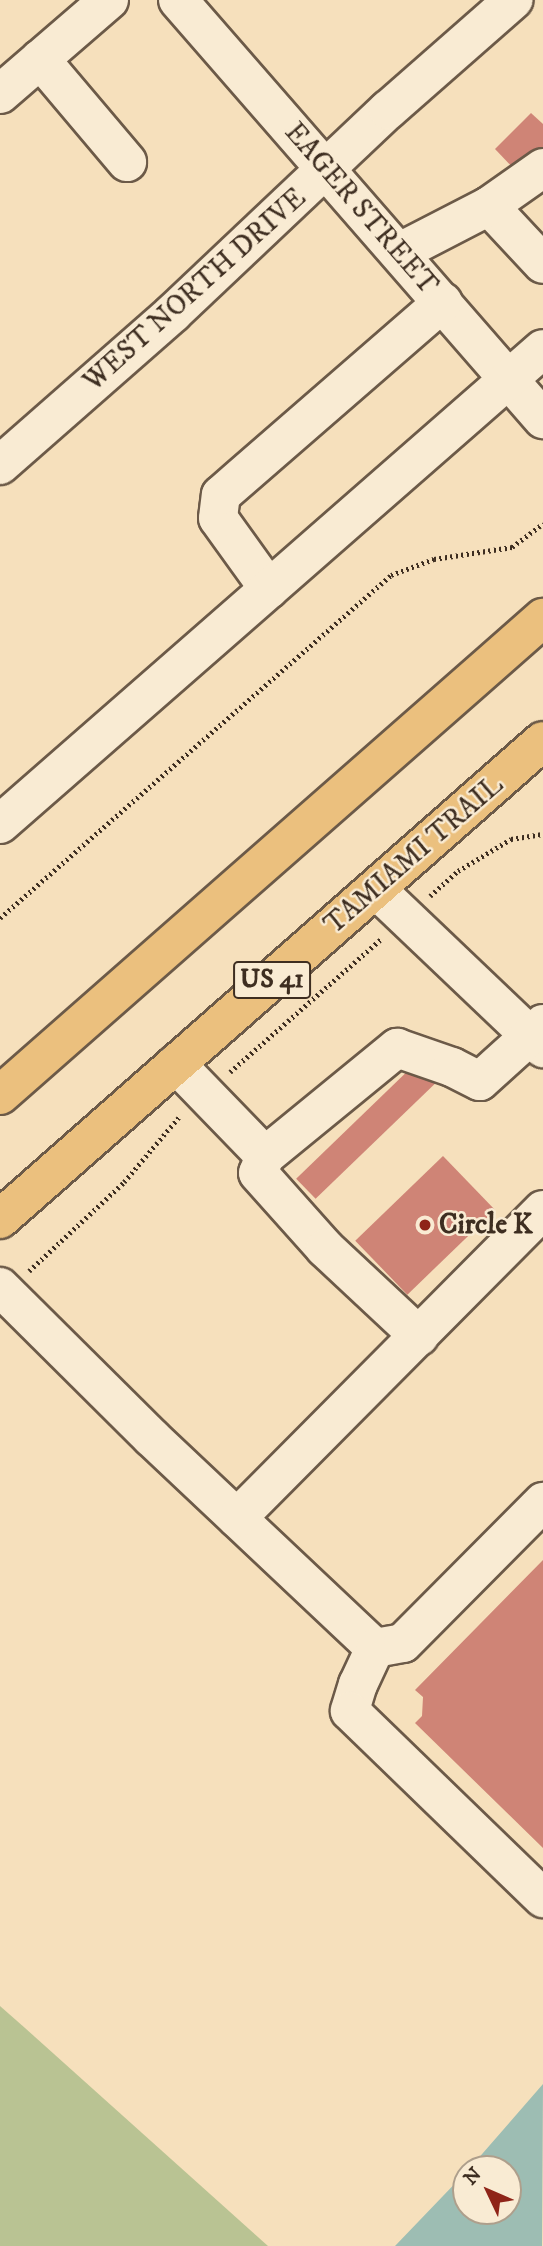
<!DOCTYPE html>
<style>
body{margin:0}
#map{position:relative;width:543px;height:2246px;overflow:hidden;background:#f6e0bc;font-family:"IM FELL DW Pica",serif}
div>[style]{position:absolute}
.green>*{inset:0;background:#b9c393}
.water>*{inset:0;background:#9dbdb3}
.building>*{inset:0;background:#cf8476;transform-origin:0 0}
.path>*{height:4.5px;margin-top:-2.25px;transform-origin:0;background:repeating-linear-gradient(90deg,#3e2e21 0 2px,transparent 0 5.5px)}
.roads{filter:drop-shadow(2px 0 #6c5a48) drop-shadow(-2px 0 #6c5a48) drop-shadow(0 2px #6c5a48) drop-shadow(0 -2px #6c5a48)}
.minor>*{height:38px;margin:-19px;padding:0 19px;transform-origin:19px;border-radius:19px;background:#f9ebd3}
.major>*{height:38px;margin:-19px;padding:0 19px;transform-origin:19px;border-radius:19px;background:#ebc07e}
.dots>*{width:19px;height:19px;translate:-50% -50%;box-sizing:border-box;border:4px solid #f9ebd3;border-radius:50%}
span{translate:-50% -50%;white-space:nowrap;text-align:center;line-height:1.15;-webkit-text-stroke:5px #f9ebd3;paint-order:stroke}
.shield-label span{padding:2px 5px;background:#f9ebd3;border:2px solid;border-radius:5px;-webkit-text-stroke-width:0}
.shield-label{font-size:26px;color:#3e2e21;font-weight:700}
.street-label{font-size:28px;color:#3e2e21}
.poi-label{font-size:28px;color:#3e2e21;font-weight:700}
.left{translate:0 -50%;text-align:left}
.north{position:absolute;left:452px;top:2155px;width:70px;height:70px;box-sizing:border-box;background:#f9ebd3;border:2px solid #ae9f8c;border-radius:50%;rotate:314deg;font-size:19px;font-weight:700;line-height:28px;text-align:center;color:#3e2e21}
.north::after{content:'';display:block;margin:auto;width:24px;height:32px;background:#8f2418;clip-path:polygon(50% 0,100% 100%,50% 72%,0 100%)}
</style>
<div id="map">
<div class="green">
<div style="clip-path:polygon(0 2006px,25px 2028px,268px 2246px,0 2246px)"></div>
</div>
<div class="water">
<div style="clip-path:polygon(543px 2084px,542px 2246px,395px 2246px,466px 2172px,466px 2211px,508px 2211px,508px 2169px,469px 2169px)"></div>
</div>
<div class="building">
<div style="clip-path:polygon(531px 113px,543px 124px,543px 149px,518px 173px,495px 149px)"></div>
<div style="left:417px;top:1062px;width:28px;height:168px;rotate:46deg"></div>
<div style="left:443px;top:1156px;width:75px;height:122px;rotate:46deg"></div>
<div style="clip-path:polygon(543px 1560px,543px 1848px,415px 1723px,422px 1716px,423px 1697px,415px 1690px)"></div>
</div>
<div class="path">
<div style="left:430px;top:896px;width:38px;rotate:-42deg"></div>
<div style="left:458px;top:871px;width:62px;rotate:-31.1deg"></div>
<div style="left:511px;top:839px;width:32px;rotate:-9deg"></div>
<div style="left:0;top:918px;width:520px;rotate:-41.26deg"></div>
<div style="left:391px;top:575px;width:46px;rotate:-20.4deg"></div>
<div style="left:434px;top:559px;width:79px;rotate:-8.7deg"></div>
<div style="left:512px;top:547px;width:39px;rotate:-37deg"></div>
<div style="left:230px;top:1072px;width:201px;rotate:-41.4deg"></div>
<div style="left:29px;top:1271px;width:130px;rotate:-43.1deg"></div>
<div style="left:124px;top:1182px;width:85px;rotate:-49.8deg"></div>
</div>
<div class="roads">
<div class="minor">
<div style="left:178px;top:0;width:556px;rotate:48.94deg"></div>
<div style="left:40px;top:59px;width:135px;rotate:49.8deg"></div>
<div style="left:0;top:94px;width:144px;rotate:-40.8deg"></div>
<div style="left:543px;top:168px;width:66px;rotate:144.9deg"></div>
<div style="left:489px;top:206px;width:79px;rotate:47deg"></div>
<div style="left:400px;top:252px;width:100px;rotate:-27.3deg"></div>
<div style="left:0;top:465px;width:230px;rotate:-41.3deg"></div>
<div style="left:173px;top:313px;width:296px;rotate:-43.4deg"></div>
<div style="left:388px;top:110px;width:167px;rotate:-41.3deg"></div>
<div style="left:269px;top:589px;width:87px;rotate:-125.7deg"></div>
<div style="left:218px;top:518px;width:23px;rotate:-83deg"></div>
<div style="left:221px;top:495px;width:294px;rotate:-41deg"></div>
<div style="left:0;top:824px;width:721px;rotate:-41.18deg"></div>
<div style="left:376px;top:889px;width:231px;rotate:43.6deg"></div>
<div style="left:176px;top:1064px;width:128px;rotate:45.9deg"></div>
<div style="left:265px;top:1156px;width:18px;rotate:112deg"></div>
<div style="left:258px;top:1173px;width:101px;rotate:48.2deg"></div>
<div style="left:325px;top:1248px;width:129px;rotate:43.1deg"></div>
<div style="left:265px;top:1156px;width:171px;rotate:-39.3deg"></div>
<div style="left:397px;top:1048px;width:58px;rotate:19.1deg"></div>
<div style="left:452px;top:1067px;width:31px;rotate:27deg"></div>
<div style="left:480px;top:1081px;width:85px;rotate:-42.1deg"></div>
<div style="left:0;top:1287px;width:213px;rotate:44.8deg"></div>
<div style="left:151px;top:1437px;width:308px;rotate:43.3deg"></div>
<div style="left:375px;top:1648px;width:40px;rotate:115deg"></div>
<div style="left:358px;top:1684px;width:28px;rotate:107deg"></div>
<div style="left:350px;top:1711px;width:269px;rotate:44.1deg"></div>
<div style="left:237px;top:1518px;width:434px;rotate:-45.2deg"></div>
<div style="left:375px;top:1648px;width:28px;rotate:-10deg"></div>
<div style="left:403px;top:1643px;width:199px;rotate:-45.2deg"></div>
</div>
<div class="major">
<div style="left:0;top:1095px;width:723px;rotate:-41.3deg"></div>
<div style="left:0;top:1219px;width:723px;rotate:-41.36deg"></div>
</div>
</div>
<div class="dots">
<div style="left:425px;top:1225px;background:#8f2418"></div>
</div>
<div class="shield-label">
<span style="left:272px;top:980px">US 41</span>
</div>
<div class="street-label">
<span style="left:361px;top:209px;rotate:49deg">EAGER STREET</span>
<span style="left:195px;top:290px;rotate:-42deg">WEST NORTH DRIVE</span>
<span style="left:414px;top:855px;rotate:-41deg">TAMIAMI TRAIL</span>
</div>
<div class="poi-label">
<span class="left" style="left:439px;top:1225px">Circle K</span>
</div>
<div class="north">N</div>
</div>
